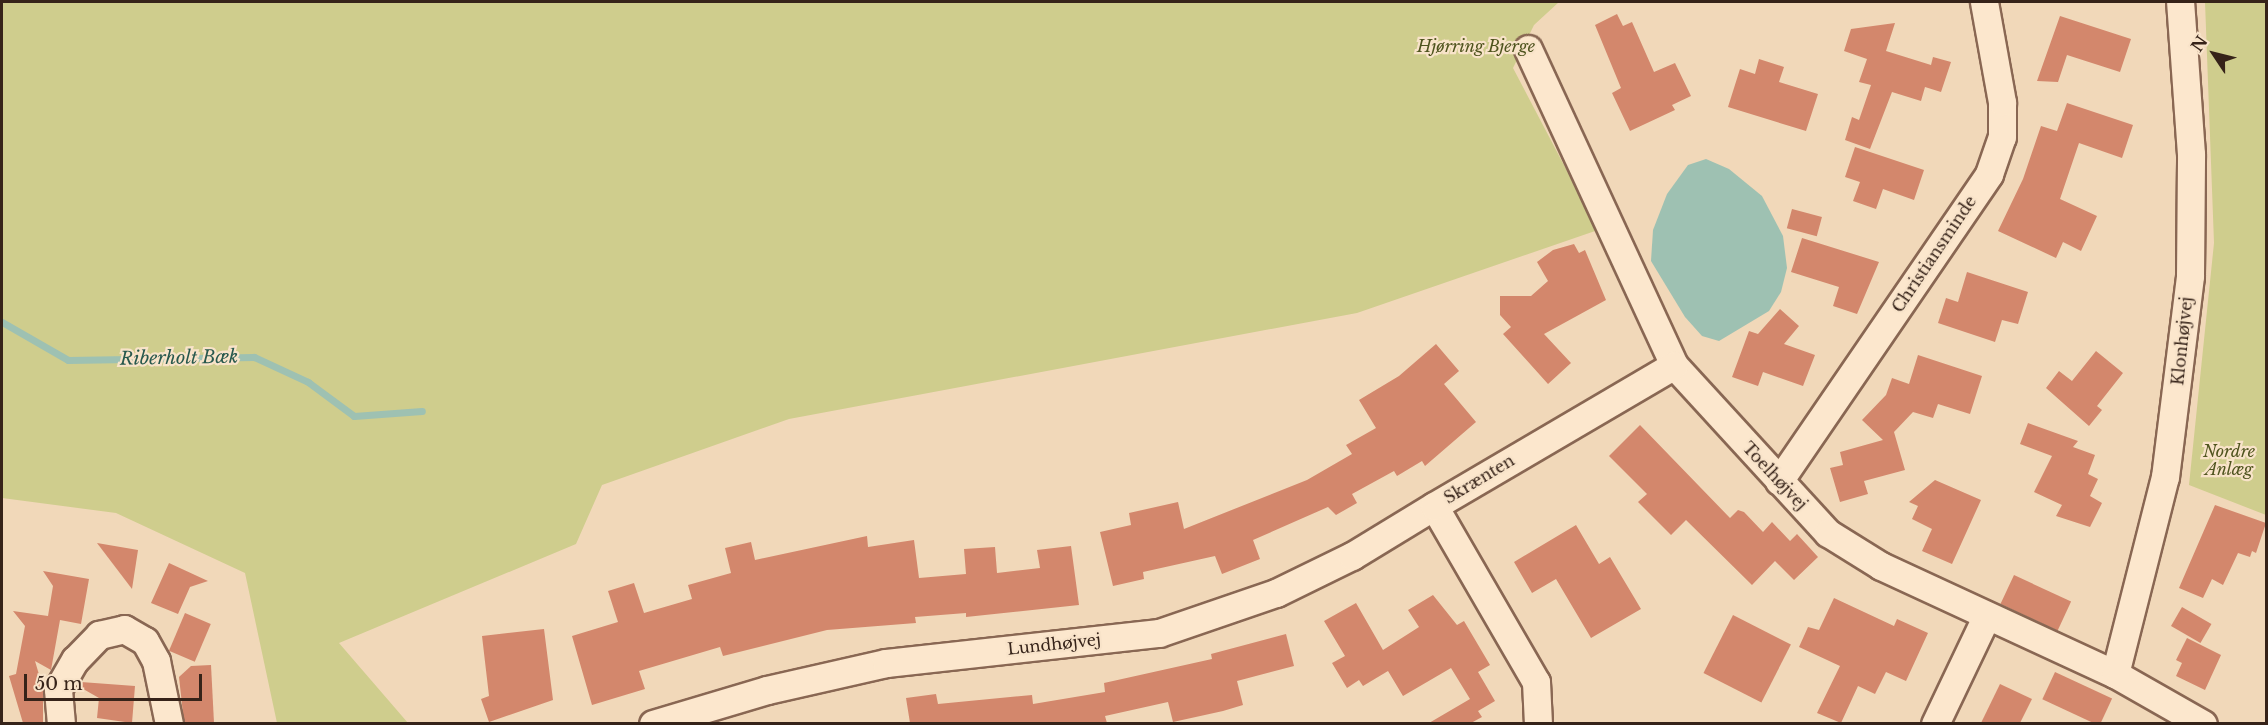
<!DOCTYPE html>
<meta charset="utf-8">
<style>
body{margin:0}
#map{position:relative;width:2268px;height:725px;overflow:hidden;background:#f1d8b9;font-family:"Libre Baskerville",serif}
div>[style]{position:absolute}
.green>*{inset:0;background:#cfcd8d}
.water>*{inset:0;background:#9ec1b2}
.stream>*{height:7px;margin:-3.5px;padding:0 3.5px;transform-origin:3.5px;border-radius:3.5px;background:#9ec1b2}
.building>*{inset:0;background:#d3876c;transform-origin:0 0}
.roads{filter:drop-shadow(2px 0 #896753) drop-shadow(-2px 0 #896753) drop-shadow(0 2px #896753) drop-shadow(0 -2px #896753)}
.minor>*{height:27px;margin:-13.5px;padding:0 13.5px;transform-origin:13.5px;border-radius:13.5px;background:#fce7cd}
span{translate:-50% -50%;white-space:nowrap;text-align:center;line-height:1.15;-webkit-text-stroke:4.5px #f8e3c9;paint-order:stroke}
.park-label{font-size:16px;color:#4f541e;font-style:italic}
.street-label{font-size:16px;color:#362319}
.water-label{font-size:18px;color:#27584d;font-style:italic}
.frame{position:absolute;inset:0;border:3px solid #362319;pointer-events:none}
.north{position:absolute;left:2184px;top:24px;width:60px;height:60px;-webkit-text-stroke:4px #f8e3c9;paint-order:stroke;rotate:305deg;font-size:16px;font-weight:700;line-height:24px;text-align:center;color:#362319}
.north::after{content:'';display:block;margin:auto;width:21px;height:27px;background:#362319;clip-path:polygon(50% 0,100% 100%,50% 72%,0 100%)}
.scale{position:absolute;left:24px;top:674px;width:178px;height:27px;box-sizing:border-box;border:3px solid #362319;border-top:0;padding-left:8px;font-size:18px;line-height:21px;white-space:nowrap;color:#362319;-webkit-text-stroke:4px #f8e3c9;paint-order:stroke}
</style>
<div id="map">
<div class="green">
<div style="clip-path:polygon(2px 2px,1559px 2px,1534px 25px,1513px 68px,1598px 230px,1357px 313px,789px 419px,602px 485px,576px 544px,339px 643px,408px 723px,277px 723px,245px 573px,116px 513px,2px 498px)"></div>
<div style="clip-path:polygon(2205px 2px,2266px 2px,2266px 515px,2189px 485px,2214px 243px)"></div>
</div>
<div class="water">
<div style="clip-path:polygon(1706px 159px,1729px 169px,1762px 196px,1783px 236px,1787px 268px,1781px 292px,1769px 311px,1719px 341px,1702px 336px,1685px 317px,1651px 261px,1653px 230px,1667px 194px,1688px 165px)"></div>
</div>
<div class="stream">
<div style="left:2px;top:322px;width:76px;rotate:29.9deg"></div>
<div style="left:68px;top:360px;width:186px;rotate:-0.9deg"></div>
<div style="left:254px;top:357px;width:60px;rotate:24.8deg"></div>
<div style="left:308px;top:382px;width:57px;rotate:36.5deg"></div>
<div style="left:354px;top:416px;width:68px;rotate:-4.2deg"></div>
</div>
<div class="building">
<div style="clip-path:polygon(1617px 14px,1623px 26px,1632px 22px,1654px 72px,1675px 63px,1691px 96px,1672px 105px,1675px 110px,1630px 131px,1612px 93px,1621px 88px,1595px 25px)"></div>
<div style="clip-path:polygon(2060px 16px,2131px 39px,2120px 72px,2067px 55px,2058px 82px,2037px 81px)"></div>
<div style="clip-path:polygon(1895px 23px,1886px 51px,1931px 65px,1933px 57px,1951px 62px,1941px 92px,1925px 87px,1921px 101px,1892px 92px,1870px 149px,1845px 140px,1852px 117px,1859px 120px,1871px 85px,1859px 82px,1867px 59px,1844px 51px,1851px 29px)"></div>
<div style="clip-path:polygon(1759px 59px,1784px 67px,1779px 82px,1818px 94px,1806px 131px,1728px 107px,1740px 69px,1755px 74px)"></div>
<div style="clip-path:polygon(2067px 103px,2133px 125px,2122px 158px,2079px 143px,2060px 199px,2097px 216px,2081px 251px,2063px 242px,2056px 258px,1998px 231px,2023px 179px,2041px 126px,2057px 131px)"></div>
<div style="clip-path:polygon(1855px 147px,1924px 170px,1914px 200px,1883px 189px,1876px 209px,1853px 201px,1860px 182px,1845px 177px)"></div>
<div style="left:1792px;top:209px;width:31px;height:20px;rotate:15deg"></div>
<div style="clip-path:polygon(1802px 238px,1879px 262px,1857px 314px,1833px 306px,1839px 287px,1791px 272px)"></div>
<div style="clip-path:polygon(1574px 244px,1579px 253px,1585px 250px,1606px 300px,1544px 334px,1571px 363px,1548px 384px,1503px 334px,1511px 327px,1500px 315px,1500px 296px,1531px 296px,1548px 281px,1537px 262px,1553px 250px)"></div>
<div style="clip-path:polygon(1967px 272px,2028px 292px,2018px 324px,2002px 320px,1995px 342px,1938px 323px,1946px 298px,1958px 302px)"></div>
<div style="clip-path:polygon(1780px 309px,1799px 326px,1784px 344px,1815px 355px,1803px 386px,1763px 372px,1758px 386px,1732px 377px,1749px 331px,1758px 334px)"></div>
<div style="clip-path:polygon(1436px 344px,1459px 371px,1444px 384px,1476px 422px,1425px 466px,1422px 461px,1397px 476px,1394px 471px,1352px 494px,1357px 503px,1336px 515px,1328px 507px,1253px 540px,1260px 559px,1222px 574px,1215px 556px,1143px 572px,1144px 579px,1113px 586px,1100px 532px,1131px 525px,1129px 513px,1178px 502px,1184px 529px,1307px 480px,1352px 454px,1346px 445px,1376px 428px,1359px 400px,1399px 376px)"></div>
<div style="clip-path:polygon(2096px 351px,2123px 373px,2097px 406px,2102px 410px,2089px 426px,2046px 388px,2059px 371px,2072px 381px)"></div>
<div style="clip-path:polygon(1918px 355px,1982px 376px,1970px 414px,1938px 404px,1933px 418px,1913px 412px,1894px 432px,1905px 470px,1864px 481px,1868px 494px,1840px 502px,1830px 468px,1843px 465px,1840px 452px,1883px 440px,1862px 420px,1886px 395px,1892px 378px,1909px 384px)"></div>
<div style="clip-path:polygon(2028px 423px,2078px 441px,2073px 447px,2095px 455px,2088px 474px,2098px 479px,2090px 496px,2102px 503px,2090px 527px,2056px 516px,2062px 505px,2034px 492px,2052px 456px,2020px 444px)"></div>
<div style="clip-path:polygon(1640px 425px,1730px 518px,1738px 510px,1744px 512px,1763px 532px,1772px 522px,1790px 541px,1797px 534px,1818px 557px,1794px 580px,1775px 561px,1752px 585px,1686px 520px,1671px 535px,1638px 502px,1647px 494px,1609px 456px)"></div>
<div style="clip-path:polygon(1935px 480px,1981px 500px,1952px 564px,1922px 551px,1932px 529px,1912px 519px,1918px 506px,1909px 502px)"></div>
<div style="clip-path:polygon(2215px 505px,2266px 523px,2256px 553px,2252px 551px,2250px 557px,2238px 553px,2223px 585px,2212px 579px,2203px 598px,2179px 588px)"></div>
<div style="clip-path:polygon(1576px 525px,1599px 564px,1610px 557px,1641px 609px,1591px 638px,1556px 579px,1532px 593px,1514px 562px)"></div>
<div style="clip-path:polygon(867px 536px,868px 547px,914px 540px,919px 578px,966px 574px,964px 549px,995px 547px,997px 573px,1040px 568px,1037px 550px,1071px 546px,1079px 605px,966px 617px,966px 613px,915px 617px,916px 623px,827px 630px,723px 656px,720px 647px,639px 671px,645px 689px,592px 705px,572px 636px,618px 622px,608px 591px,634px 583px,644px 613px,692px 599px,688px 585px,731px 573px,725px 548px,751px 542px,755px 560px)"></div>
<div style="clip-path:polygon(97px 543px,138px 550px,132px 589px)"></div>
<div style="clip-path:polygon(169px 563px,208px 581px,190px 587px,178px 614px,151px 603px)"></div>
<div style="clip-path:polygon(43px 571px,89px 579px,81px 624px,60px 620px,51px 670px,35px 661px,43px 688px,43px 723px,23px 723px,9px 676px,16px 674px,25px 626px,13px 611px,48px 616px,53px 586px)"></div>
<div style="left:2014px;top:575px;width:63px;height:32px;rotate:25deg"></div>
<div style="clip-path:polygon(1433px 595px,1457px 625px,1464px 621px,1490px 665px,1478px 672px,1495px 701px,1478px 711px,1482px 717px,1471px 723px,1429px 723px,1470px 699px,1451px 668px,1403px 696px,1388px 671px,1363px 686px,1359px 680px,1347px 688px,1332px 663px,1345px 656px,1324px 621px,1356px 603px,1383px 650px,1419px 627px,1408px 610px)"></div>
<div style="clip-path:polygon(1834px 598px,1894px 626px,1897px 619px,1928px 633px,1906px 681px,1886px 672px,1875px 694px,1858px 686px,1841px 723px,1817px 713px,1840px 666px,1799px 647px,1808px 627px,1819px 630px)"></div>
<div style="left:2182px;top:607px;width:34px;height:22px;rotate:30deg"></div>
<div style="left:185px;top:613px;width:28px;height:41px;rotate:23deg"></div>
<div style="left:1733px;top:615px;width:65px;height:65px;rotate:27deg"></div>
<div style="clip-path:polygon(544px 629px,553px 700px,489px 722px,481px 699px,489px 696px,482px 636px)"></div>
<div style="clip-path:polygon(1286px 634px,1294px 666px,1237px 681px,1243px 705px,1223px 711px,1173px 722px,1168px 702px,1105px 716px,1107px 723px,910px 723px,906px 698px,936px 694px,938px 704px,1032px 695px,1033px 704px,1105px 692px,1104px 683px,1212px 659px,1211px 654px)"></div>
<div style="clip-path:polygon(2187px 638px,2221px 655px,2205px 690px,2176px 676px,2182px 663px,2176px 660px)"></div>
<div style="clip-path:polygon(211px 665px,214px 723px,184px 723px,179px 677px,191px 666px)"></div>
<div style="left:2055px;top:672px;width:63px;height:30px;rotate:25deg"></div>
<div style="clip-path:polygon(81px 682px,135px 686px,132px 723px,97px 718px,99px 698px,78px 686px)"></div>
<div style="clip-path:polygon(2000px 684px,2032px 699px,2020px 723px,1981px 723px)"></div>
</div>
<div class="roads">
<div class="minor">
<div style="left:1528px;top:49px;width:348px;rotate:65.2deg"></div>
<div style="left:1674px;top:365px;width:228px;rotate:47.5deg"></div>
<div style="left:1828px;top:533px;width:62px;rotate:31.9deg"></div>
<div style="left:1881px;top:566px;width:258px;rotate:24.8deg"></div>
<div style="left:2115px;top:674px;width:101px;rotate:29.6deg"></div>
<div style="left:1779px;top:481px;width:372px;rotate:-55.6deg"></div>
<div style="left:1989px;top:174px;width:39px;rotate:-71deg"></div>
<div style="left:2002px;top:137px;width:35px;rotate:-90deg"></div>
<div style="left:2002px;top:102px;width:102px;rotate:-100.2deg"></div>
<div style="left:2115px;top:674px;width:203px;rotate:-75.8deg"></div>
<div style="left:2165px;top:477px;width:203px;rotate:-82.9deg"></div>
<div style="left:2190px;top:276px;width:122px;rotate:-89.5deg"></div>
<div style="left:2191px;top:154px;width:152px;rotate:-94.1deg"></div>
<div style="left:61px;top:724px;width:35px;rotate:-95deg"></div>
<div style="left:58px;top:689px;width:34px;rotate:-60deg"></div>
<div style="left:75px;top:660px;width:35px;rotate:-46deg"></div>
<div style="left:99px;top:635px;width:26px;rotate:-13deg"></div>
<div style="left:124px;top:629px;width:24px;rotate:30deg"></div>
<div style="left:145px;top:641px;width:23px;rotate:61deg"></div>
<div style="left:156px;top:661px;width:64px;rotate:78.3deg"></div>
<div style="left:653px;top:724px;width:119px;rotate:-16.6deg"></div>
<div style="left:767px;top:690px;width:122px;rotate:-12.8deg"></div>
<div style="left:886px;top:663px;width:275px;rotate:-6.3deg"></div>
<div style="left:1159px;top:633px;width:124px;rotate:-18.9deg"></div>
<div style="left:1276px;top:593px;width:85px;rotate:-26deg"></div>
<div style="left:1352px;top:556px;width:96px;rotate:-31.4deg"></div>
<div style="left:1538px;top:724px;width:42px;rotate:-92.7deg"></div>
<div style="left:1536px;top:682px;width:203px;rotate:-120.1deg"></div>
<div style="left:1434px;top:506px;width:278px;rotate:-30.4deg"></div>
<div style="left:1935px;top:724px;width:119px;rotate:-64.5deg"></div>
</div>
</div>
<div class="park-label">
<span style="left:1476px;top:46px">Hjørring Bjerge</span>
<span style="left:2229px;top:460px">Nordre<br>Anlæg</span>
</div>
<div class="street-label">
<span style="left:1934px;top:254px;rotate:-56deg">Christiansminde</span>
<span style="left:2182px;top:341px;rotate:-84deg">Klonhøjvej</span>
<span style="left:1775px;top:476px;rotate:47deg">Toelhøjvej</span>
<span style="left:1479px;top:479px;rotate:-31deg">Skrænten</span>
<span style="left:1054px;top:644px;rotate:-6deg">Lundhøjvej</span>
</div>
<div class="water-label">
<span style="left:179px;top:358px;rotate:-1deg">Riberholt Bæk</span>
</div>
<div class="frame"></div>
<div class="north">N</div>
<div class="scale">50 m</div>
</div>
